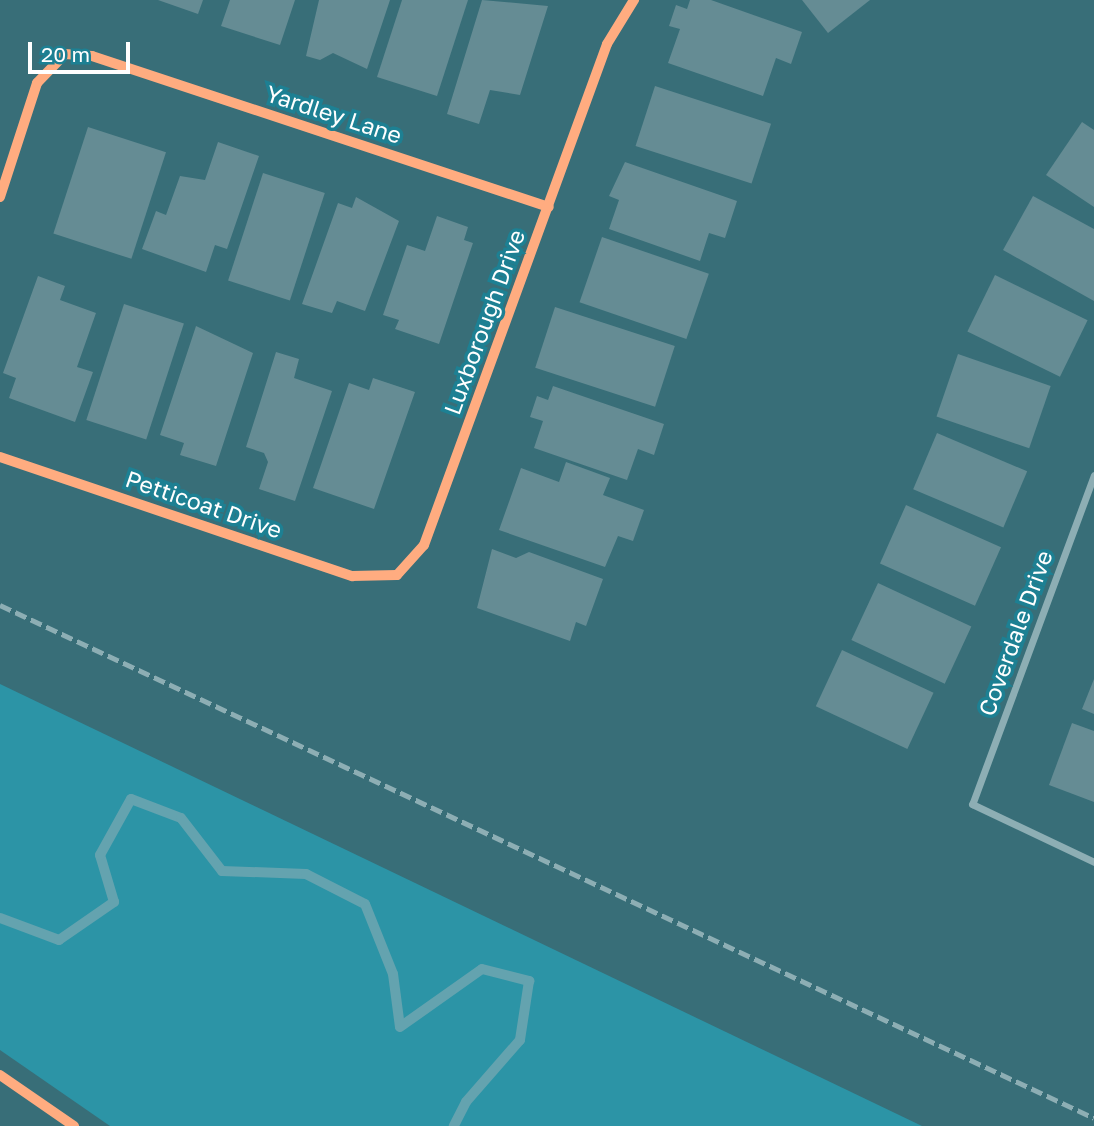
<!DOCTYPE html>
<style>
body{margin:0}
#map{position:relative;width:1094px;height:1126px;overflow:hidden;background:#386e78;font-family:"Golos Text",sans-serif}
div>[style]{position:absolute}
.green>*{inset:0;background:#2c94a6}
.stream>*{height:10px;margin:-5px;padding:0 5px;transform-origin:5px;border-radius:5px;background:#64a3af}
.building>*{inset:0;background:#658c94;transform-origin:0 0}
.street>*{height:7px;margin:-3.5px;padding:0 3.5px;transform-origin:3.5px;border-radius:3.5px;background:#8daeb4}
.rail>*{height:5px;margin-top:-2.5px;transform-origin:0;background:repeating-linear-gradient(90deg,#8daeb4 0 12px,transparent 0 17px)}
.cycleway>*{height:10px;margin:-5px;padding:0 5px;transform-origin:5px;border-radius:5px;background:#ffac80}
span{translate:-50% -50%;white-space:nowrap;text-align:center;line-height:1.15;-webkit-text-stroke:7px #1d8093;paint-order:stroke}
.street-label{font-size:23px;color:#fff}
.scale{position:absolute;left:28px;top:42px;width:102px;height:32px;box-sizing:border-box;border:4px solid #fff;border-top:0;padding-left:9px;font-size:21px;line-height:24px;white-space:nowrap;color:#fff;-webkit-text-stroke:5px #1d8093;paint-order:stroke}
</style>
<div id="map">
<div class="green">
<div style="clip-path:polygon(0 684px,922px 1126px,110px 1126px,0 1050px)"></div>
</div>
<div class="stream">
<div style="left:0;top:918px;width:63px;rotate:20.4deg"></div>
<div style="left:59px;top:940px;width:67px;rotate:-34.6deg"></div>
<div style="left:114px;top:902px;width:49px;rotate:-106.6deg"></div>
<div style="left:100px;top:855px;width:64px;rotate:-61deg"></div>
<div style="left:131px;top:799px;width:53px;rotate:20.8deg"></div>
<div style="left:181px;top:818px;width:67px;rotate:52.3deg"></div>
<div style="left:222px;top:871px;width:84px;rotate:2deg"></div>
<div style="left:306px;top:874px;width:66px;rotate:27deg"></div>
<div style="left:365px;top:904px;width:75px;rotate:68.2deg"></div>
<div style="left:393px;top:974px;width:53px;rotate:82.5deg"></div>
<div style="left:400px;top:1027px;width:100px;rotate:-35.3deg"></div>
<div style="left:482px;top:969px;width:49px;rotate:14.3deg"></div>
<div style="left:529px;top:981px;width:60px;rotate:98.7deg"></div>
<div style="left:520px;top:1040px;width:82px;rotate:131.1deg"></div>
<div style="left:466px;top:1102px;width:27px;rotate:117deg"></div>
</div>
<div class="building">
<div style="clip-path:polygon(158px 0,203px 0,198px 14px)"></div>
<div style="clip-path:polygon(230px 0,295px 0,280px 45px,221px 26px)"></div>
<div style="clip-path:polygon(319px 0,390px 0,367px 69px,333px 53px,320px 60px,306px 56px)"></div>
<div style="clip-path:polygon(402px 0,468px 0,437px 96px,377px 77px)"></div>
<div style="clip-path:polygon(482px 0,548px 6px,520px 95px,490px 90px,479px 124px,447px 114px)"></div>
<div style="clip-path:polygon(690px 0,711px 0,802px 32px,791px 64px,776px 58px,763px 96px,668px 63px,680px 29px,669px 26px,676px 5px,687px 9px)"></div>
<div style="clip-path:polygon(802px 0,870px 0,828px 33px)"></div>
<div style="left:655px;top:86px;width:122px;height:63px;rotate:18deg"></div>
<div style="clip-path:polygon(1082px 122px,1094px 130px,1094px 207px,1046px 175px)"></div>
<div style="left:88px;top:127px;width:82px;height:112px;rotate:18deg"></div>
<div style="clip-path:polygon(218px 142px,259px 156px,227px 249px,215px 245px,206px 272px,142px 249px,156px 211px,166px 215px,180px 176px,205px 180px)"></div>
<div style="clip-path:polygon(625px 162px,737px 201px,725px 238px,709px 233px,700px 261px,609px 229px,619px 200px,609px 196px)"></div>
<div style="left:263px;top:173px;width:65px;height:113px;rotate:18deg"></div>
<div style="clip-path:polygon(1033px 196px,1094px 229px,1094px 301px,1003px 250px)"></div>
<div style="clip-path:polygon(356px 197px,399px 221px,365px 311px,337px 301px,332px 313px,302px 304px,338px 203px,352px 208px)"></div>
<div style="clip-path:polygon(437px 216px,468px 227px,464px 240px,473px 243px,439px 344px,395px 329px,399px 320px,383px 315px,407px 245px,425px 251px)"></div>
<div style="left:602px;top:237px;width:113px;height:69px;rotate:19deg"></div>
<div style="left:995px;top:275px;width:103px;height:63px;rotate:26deg"></div>
<div style="clip-path:polygon(38px 276px,65px 286px,60px 300px,96px 313px,77px 367px,93px 372px,75px 422px,9px 398px,16px 378px,3px 373px)"></div>
<div style="left:124px;top:304px;width:63px;height:122px;rotate:18deg"></div>
<div style="left:555px;top:307px;width:126px;height:64px;rotate:18deg"></div>
<div style="clip-path:polygon(196px 326px,253px 353px,216px 466px,180px 455px,184px 443px,160px 435px)"></div>
<div style="clip-path:polygon(276px 352px,299px 359px,294px 378px,332px 391px,295px 501px,259px 489px,268px 462px,264px 453px,246px 447px)"></div>
<div style="left:958px;top:354px;width:98px;height:66px;rotate:19deg"></div>
<div style="clip-path:polygon(373px 378px,415px 392px,374px 509px,313px 488px,349px 383px,369px 390px)"></div>
<div style="clip-path:polygon(553px 386px,664px 424px,654px 455px,638px 449px,627px 480px,534px 448px,543px 421px,530px 417px,537px 396px,548px 400px)"></div>
<div style="left:937px;top:433px;width:98px;height:61px;rotate:23deg"></div>
<div style="clip-path:polygon(566px 462px,610px 478px,603px 495px,644px 510px,633px 541px,618px 536px,605px 567px,499px 530px,521px 468px,559px 482px)"></div>
<div style="left:906px;top:505px;width:104px;height:64px;rotate:24deg"></div>
<div style="clip-path:polygon(492px 549px,516px 558px,529px 552px,603px 579px,586px 626px,576px 622px,570px 641px,477px 608px)"></div>
<div style="left:878px;top:583px;width:103px;height:63px;rotate:25deg"></div>
<div style="left:842px;top:650px;width:101px;height:62px;rotate:25deg"></div>
<div style="clip-path:polygon(1094px 679px,1094px 714px,1082px 709px)"></div>
<div style="clip-path:polygon(1072px 723px,1094px 731px,1094px 802px,1049px 785px)"></div>
</div>
<div class="street">
<div style="left:0;top:197px;width:120px;rotate:-72deg"></div>
<div style="left:37px;top:83px;width:40px;rotate:-46deg"></div>
<div style="left:65px;top:54px;width:27px;rotate:4deg"></div>
<div style="left:92px;top:56px;width:481px;rotate:18.3deg"></div>
<div style="left:0;top:457px;width:372px;rotate:18.7deg"></div>
<div style="left:352px;top:576px;width:45px;rotate:-1.3deg"></div>
<div style="left:397px;top:575px;width:40px;rotate:-48deg"></div>
<div style="left:424px;top:545px;width:533px;rotate:-69.93deg"></div>
<div style="left:607px;top:44px;width:52px;rotate:-58.5deg"></div>
<div style="left:1094px;top:475px;width:351px;rotate:110.3deg"></div>
<div style="left:972px;top:804px;width:135px;rotate:25.4deg"></div>
</div>
<div class="rail">
<div style="left:0;top:605px;width:1208px;rotate:25.12deg"></div>
</div>
<div class="cycleway">
<div style="left:0;top:197px;width:120px;rotate:-72deg"></div>
<div style="left:37px;top:83px;width:40px;rotate:-46deg"></div>
<div style="left:65px;top:54px;width:27px;rotate:4deg"></div>
<div style="left:92px;top:56px;width:481px;rotate:18.3deg"></div>
<div style="left:0;top:457px;width:372px;rotate:18.7deg"></div>
<div style="left:352px;top:576px;width:45px;rotate:-1.3deg"></div>
<div style="left:397px;top:575px;width:40px;rotate:-48deg"></div>
<div style="left:424px;top:545px;width:533px;rotate:-69.93deg"></div>
<div style="left:607px;top:44px;width:52px;rotate:-58.5deg"></div>
<div style="left:0;top:1075px;width:90px;rotate:34.6deg"></div>
</div>
<div class="street-label">
<span style="left:334px;top:114px;rotate:18deg">Yardley Lane</span>
<span style="left:484px;top:322px;rotate:-70deg">Luxborough Drive</span>
<span style="left:204px;top:504px;rotate:19deg">Petticoat Drive</span>
<span style="left:1015px;top:633px;rotate:-70deg">Coverdale Drive</span>
</div>
<div class="scale">20 m</div>
</div>
